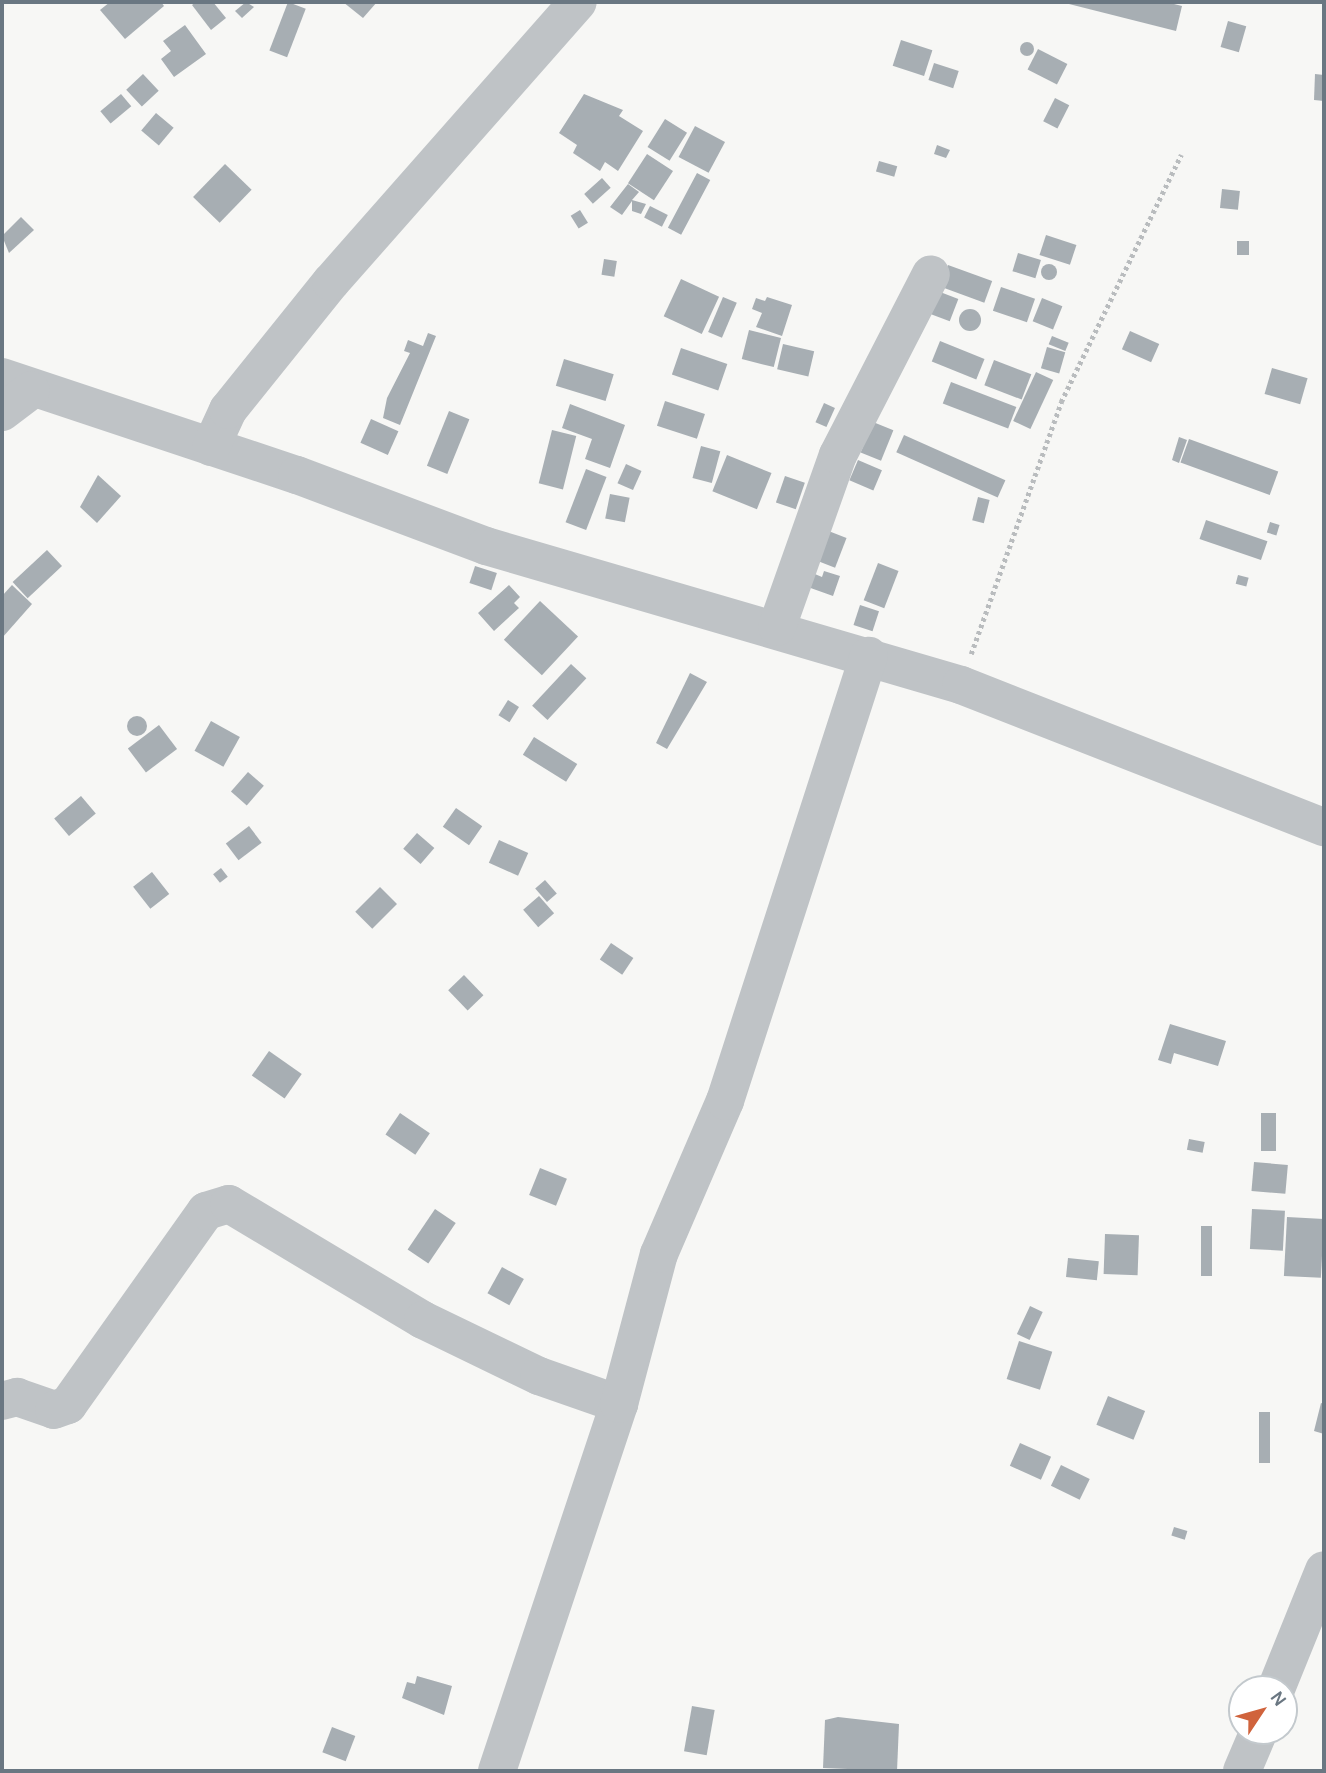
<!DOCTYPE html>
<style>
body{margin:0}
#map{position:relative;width:1326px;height:1773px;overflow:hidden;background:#f7f7f5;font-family:Karla,sans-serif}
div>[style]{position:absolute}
.building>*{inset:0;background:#a7aeb3;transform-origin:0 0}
.round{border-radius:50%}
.path>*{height:4.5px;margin-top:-2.25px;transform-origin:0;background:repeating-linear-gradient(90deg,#b9bcbe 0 3.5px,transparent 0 7px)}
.minor>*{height:38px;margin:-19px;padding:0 19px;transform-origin:19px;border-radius:19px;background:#bfc3c6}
span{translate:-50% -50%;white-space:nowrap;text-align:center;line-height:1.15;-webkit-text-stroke:7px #fff;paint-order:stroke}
.frame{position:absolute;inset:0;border:4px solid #6a7782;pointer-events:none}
.north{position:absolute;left:1228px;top:1675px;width:70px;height:70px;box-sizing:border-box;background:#fff;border:2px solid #c3c9cd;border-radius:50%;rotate:54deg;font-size:19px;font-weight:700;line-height:28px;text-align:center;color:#6a7782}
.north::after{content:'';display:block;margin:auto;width:24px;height:32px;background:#d0633c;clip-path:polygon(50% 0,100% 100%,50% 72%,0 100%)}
</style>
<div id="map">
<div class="building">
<div style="clip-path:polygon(110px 2px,161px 2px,164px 6px,125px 39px,100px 10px)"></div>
<div style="clip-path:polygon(196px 2px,213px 2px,226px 18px,211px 30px,192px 5px)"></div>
<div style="clip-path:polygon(246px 2px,254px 7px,242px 18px,235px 11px)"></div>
<div style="left:288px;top:2px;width:19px;height:52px;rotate:21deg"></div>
<div style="clip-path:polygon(343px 2px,377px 2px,363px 18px)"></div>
<div style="clip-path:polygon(1166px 2px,1182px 6px,1176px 31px,1065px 3px)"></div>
<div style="left:1228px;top:21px;width:19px;height:27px;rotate:16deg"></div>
<div style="clip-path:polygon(185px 25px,206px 54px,174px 77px,161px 59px,171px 51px,163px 41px)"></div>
<div style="left:901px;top:40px;width:33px;height:27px;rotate:18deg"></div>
<div class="round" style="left:1020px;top:42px;width:14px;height:14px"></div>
<div style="left:1038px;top:49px;width:33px;height:23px;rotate:27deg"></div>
<div style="left:934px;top:63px;width:26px;height:18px;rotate:18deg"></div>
<div style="left:143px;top:74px;width:23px;height:23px;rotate:47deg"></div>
<div style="clip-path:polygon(1315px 74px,1324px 75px,1324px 101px,1314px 100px)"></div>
<div style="left:121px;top:94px;width:16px;height:27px;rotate:50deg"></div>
<div style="clip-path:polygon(584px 94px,623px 110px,619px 116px,643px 131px,618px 171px,605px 162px,600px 171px,573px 153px,577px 145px,559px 133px)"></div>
<div style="left:1055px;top:98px;width:16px;height:26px;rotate:27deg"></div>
<div style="left:156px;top:113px;width:23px;height:23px;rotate:40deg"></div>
<div style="left:665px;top:119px;width:26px;height:33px;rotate:32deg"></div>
<div style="left:695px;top:126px;width:34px;height:35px;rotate:28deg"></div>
<div style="clip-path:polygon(937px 145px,950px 150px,946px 158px,934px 154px)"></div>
<div style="left:647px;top:154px;width:31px;height:35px;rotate:33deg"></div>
<div style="left:879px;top:161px;width:19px;height:11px;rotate:16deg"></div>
<div style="left:225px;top:164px;width:37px;height:46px;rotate:44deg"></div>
<div style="left:697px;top:173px;width:15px;height:62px;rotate:28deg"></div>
<div style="left:602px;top:178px;width:13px;height:24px;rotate:48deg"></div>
<div style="clip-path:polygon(628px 184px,639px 192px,632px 200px,646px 204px,641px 214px,632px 211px,632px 201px,622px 215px,610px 207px)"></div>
<div style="left:1222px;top:189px;width:18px;height:19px;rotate:6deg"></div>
<div style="left:650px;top:206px;width:20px;height:13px;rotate:27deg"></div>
<div style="left:580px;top:210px;width:15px;height:11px;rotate:58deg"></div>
<div style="clip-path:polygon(21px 217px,34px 230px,9px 253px,2px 236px)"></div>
<div style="left:1046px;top:235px;width:32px;height:21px;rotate:18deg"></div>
<div style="left:1237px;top:241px;width:12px;height:14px"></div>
<div style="left:1018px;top:253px;width:24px;height:19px;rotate:17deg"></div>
<div style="left:604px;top:259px;width:13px;height:16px;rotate:9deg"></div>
<div class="round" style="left:1041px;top:264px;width:16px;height:16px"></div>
<div style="left:948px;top:265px;width:47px;height:23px;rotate:20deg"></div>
<div style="left:681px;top:279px;width:42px;height:41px;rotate:25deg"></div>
<div style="left:1001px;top:287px;width:36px;height:25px;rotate:19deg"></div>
<div style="left:935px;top:290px;width:25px;height:24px;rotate:21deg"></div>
<div style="left:723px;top:297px;width:15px;height:38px;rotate:23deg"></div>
<div style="clip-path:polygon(767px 297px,792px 305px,782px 336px,756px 327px,762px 313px,752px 309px,756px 298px,765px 301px)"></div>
<div style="left:1042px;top:298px;width:22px;height:25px;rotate:22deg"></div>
<div class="round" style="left:959px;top:309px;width:22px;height:22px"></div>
<div style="left:749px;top:330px;width:33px;height:30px;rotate:14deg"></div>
<div style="left:1130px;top:331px;width:32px;height:20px;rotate:24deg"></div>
<div style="clip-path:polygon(428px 333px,436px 336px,400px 425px,383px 418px,387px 398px,410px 353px,404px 351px,408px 340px,423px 346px)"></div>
<div style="left:1052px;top:336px;width:18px;height:9px;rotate:22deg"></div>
<div style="left:940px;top:341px;width:48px;height:22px;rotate:22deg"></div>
<div style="left:783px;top:344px;width:32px;height:26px;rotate:13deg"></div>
<div style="left:1047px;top:347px;width:19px;height:22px;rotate:16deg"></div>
<div style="left:681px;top:348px;width:49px;height:28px;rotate:19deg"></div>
<div style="left:564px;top:359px;width:52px;height:28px;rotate:17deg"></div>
<div style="left:994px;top:360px;width:40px;height:27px;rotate:21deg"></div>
<div style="left:1272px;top:368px;width:37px;height:27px;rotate:16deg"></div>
<div style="left:1036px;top:372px;width:19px;height:54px;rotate:25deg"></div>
<div style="left:951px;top:382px;width:70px;height:23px;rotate:21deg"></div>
<div style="left:665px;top:401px;width:42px;height:26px;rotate:18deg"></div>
<div style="left:824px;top:403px;width:12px;height:21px;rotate:24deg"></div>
<div style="clip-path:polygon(570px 404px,625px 425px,610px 468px,585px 459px,592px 439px,562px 428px)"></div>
<div style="left:449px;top:411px;width:22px;height:59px;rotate:22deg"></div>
<div style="left:371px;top:419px;width:30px;height:26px;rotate:24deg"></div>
<div style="left:873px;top:422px;width:22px;height:33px;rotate:22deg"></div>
<div style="left:552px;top:430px;width:25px;height:55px;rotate:14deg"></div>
<div style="left:904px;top:435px;width:111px;height:19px;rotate:24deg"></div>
<div style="clip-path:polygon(1179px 437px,1187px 440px,1179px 463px,1172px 460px)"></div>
<div style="left:1189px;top:439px;width:95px;height:25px;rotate:20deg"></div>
<div style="left:701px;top:446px;width:20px;height:33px;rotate:15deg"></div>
<div style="left:727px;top:455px;width:48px;height:39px;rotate:22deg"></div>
<div style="left:858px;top:460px;width:26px;height:22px;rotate:23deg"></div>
<div style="left:626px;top:464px;width:17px;height:21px;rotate:24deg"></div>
<div style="left:586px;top:469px;width:22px;height:57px;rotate:21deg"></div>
<div style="clip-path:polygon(98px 475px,121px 496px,97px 523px,80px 507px)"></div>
<div style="left:785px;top:476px;width:21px;height:28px;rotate:19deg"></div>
<div style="left:610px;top:494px;width:20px;height:25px;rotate:11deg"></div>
<div style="left:978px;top:497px;width:12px;height:24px;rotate:14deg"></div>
<div style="left:1206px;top:520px;width:65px;height:20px;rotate:19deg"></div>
<div style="left:1270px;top:522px;width:10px;height:11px;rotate:17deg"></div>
<div style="left:826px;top:530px;width:22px;height:32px;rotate:21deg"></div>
<div style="left:47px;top:550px;width:22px;height:47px;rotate:47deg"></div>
<div style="left:878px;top:563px;width:22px;height:40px;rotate:21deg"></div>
<div style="left:475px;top:566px;width:23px;height:18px;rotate:18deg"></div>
<div style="clip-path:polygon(824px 571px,840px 576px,833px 596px,805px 586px,810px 572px,822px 577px)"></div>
<div style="left:1238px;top:575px;width:11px;height:9px;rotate:15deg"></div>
<div style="clip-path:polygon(12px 585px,32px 604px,2px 638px,2px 596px)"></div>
<div style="clip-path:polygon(509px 585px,520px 597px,514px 603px,519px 608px,494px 631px,478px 613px)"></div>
<div style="left:540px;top:601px;width:52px;height:53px;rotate:43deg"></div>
<div style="left:860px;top:605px;width:20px;height:21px;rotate:18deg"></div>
<div style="left:571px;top:664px;width:21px;height:57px;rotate:43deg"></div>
<div style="clip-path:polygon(690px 673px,707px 682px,667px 749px,656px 743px)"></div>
<div style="left:508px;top:700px;width:13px;height:18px;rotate:32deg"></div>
<div class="round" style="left:127px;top:716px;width:20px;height:20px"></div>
<div style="left:211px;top:721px;width:33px;height:34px;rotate:29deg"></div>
<div style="left:159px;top:725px;width:30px;height:39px;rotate:53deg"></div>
<div style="left:534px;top:737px;width:51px;height:21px;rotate:32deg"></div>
<div style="left:248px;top:772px;width:21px;height:26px;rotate:41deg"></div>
<div style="left:81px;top:796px;width:23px;height:35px;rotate:50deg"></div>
<div style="left:456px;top:808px;width:32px;height:23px;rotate:35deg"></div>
<div style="left:249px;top:826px;width:21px;height:29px;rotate:53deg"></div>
<div style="left:417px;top:833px;width:23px;height:21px;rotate:41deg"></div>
<div style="left:499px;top:840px;width:32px;height:25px;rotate:24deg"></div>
<div style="left:221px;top:868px;width:11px;height:10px;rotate:52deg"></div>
<div style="left:152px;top:872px;width:28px;height:24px;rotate:52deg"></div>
<div style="left:545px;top:880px;width:18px;height:13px;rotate:49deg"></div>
<div style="left:380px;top:887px;width:24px;height:35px;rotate:45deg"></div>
<div style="left:539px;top:896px;width:23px;height:21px;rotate:49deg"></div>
<div style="left:611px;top:943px;width:27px;height:20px;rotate:34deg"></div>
<div style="left:464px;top:975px;width:28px;height:22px;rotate:46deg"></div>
<div style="clip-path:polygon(1170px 1024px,1226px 1041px,1218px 1066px,1174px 1053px,1171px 1064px,1158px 1060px)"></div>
<div style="left:269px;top:1051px;width:40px;height:30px;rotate:35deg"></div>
<div style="left:400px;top:1113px;width:36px;height:26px;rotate:34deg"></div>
<div style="left:1261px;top:1113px;width:15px;height:38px"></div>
<div style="left:1189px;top:1139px;width:16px;height:11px;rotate:11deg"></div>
<div style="left:1254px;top:1162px;width:34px;height:29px;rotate:5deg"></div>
<div style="left:540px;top:1168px;width:29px;height:29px;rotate:22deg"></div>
<div style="left:435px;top:1209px;width:25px;height:49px;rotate:34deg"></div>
<div style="left:1252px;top:1209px;width:33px;height:40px;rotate:3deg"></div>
<div style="left:1287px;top:1217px;width:37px;height:59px;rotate:3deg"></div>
<div style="left:1201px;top:1226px;width:11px;height:50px"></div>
<div style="left:1105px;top:1234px;width:34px;height:40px;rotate:2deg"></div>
<div style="left:1068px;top:1258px;width:31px;height:19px;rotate:6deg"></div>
<div style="left:502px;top:1267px;width:25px;height:30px;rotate:29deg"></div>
<div style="left:1030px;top:1306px;width:14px;height:31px;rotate:25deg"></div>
<div style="left:1019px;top:1341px;width:35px;height:40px;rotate:18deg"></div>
<div style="left:1108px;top:1396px;width:40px;height:31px;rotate:22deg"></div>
<div style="clip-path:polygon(1321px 1403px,1324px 1404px,1324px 1434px,1314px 1431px)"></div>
<div style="left:1259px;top:1412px;width:11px;height:51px"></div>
<div style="left:1020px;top:1443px;width:34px;height:25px;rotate:24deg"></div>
<div style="left:1061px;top:1465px;width:32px;height:23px;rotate:26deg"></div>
<div style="left:1174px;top:1527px;width:14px;height:9px;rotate:17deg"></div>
<div style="clip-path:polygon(417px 1676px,452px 1686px,444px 1715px,402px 1698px,407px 1682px,415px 1684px)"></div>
<div style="left:692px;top:1706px;width:23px;height:46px;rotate:10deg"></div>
<div style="clip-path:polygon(838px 1717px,899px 1724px,897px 1771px,823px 1768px,825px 1720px)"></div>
<div style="left:332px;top:1727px;width:25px;height:27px;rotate:21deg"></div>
</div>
<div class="path">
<div style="left:971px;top:654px;width:268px;rotate:-70.3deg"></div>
<div style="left:1061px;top:402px;width:275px;rotate:-64.1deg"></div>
</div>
<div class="minor">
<div style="left:2px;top:377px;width:311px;rotate:18.4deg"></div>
<div style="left:297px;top:475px;width:202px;rotate:20.6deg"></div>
<div style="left:486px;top:546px;width:495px;rotate:16.3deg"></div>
<div style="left:961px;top:685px;width:390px;rotate:21.4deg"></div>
<div style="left:2px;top:412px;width:36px;rotate:-37deg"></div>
<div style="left:211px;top:447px;width:41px;rotate:-65.3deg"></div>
<div style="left:228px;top:410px;width:164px;rotate:-51.2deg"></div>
<div style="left:331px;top:282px;width:373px;rotate:-48.6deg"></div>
<div style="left:777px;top:627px;width:182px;rotate:-70.5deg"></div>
<div style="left:838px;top:455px;width:203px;rotate:-62.8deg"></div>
<div style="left:2px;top:1401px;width:16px;rotate:-15deg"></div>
<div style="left:17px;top:1397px;width:39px;rotate:19deg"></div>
<div style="left:54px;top:1410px;width:15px;rotate:-20deg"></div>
<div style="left:68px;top:1405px;width:238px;rotate:-54.6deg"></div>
<div style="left:206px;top:1211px;width:24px;rotate:-17deg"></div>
<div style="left:229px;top:1204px;width:226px;rotate:30.9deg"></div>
<div style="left:423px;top:1320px;width:129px;rotate:25.8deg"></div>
<div style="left:539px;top:1376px;width:85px;rotate:19.3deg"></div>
<div style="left:1276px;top:1689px;width:128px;rotate:-68deg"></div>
<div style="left:497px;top:1771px;width:387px;rotate:-71.6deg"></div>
<div style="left:619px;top:1404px;width:155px;rotate:-75.1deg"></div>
<div style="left:659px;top:1254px;width:167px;rotate:-66.7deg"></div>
<div style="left:725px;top:1101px;width:468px;rotate:-72.1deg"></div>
<div style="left:1242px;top:1771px;width:43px;rotate:-67deg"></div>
</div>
<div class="frame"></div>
<div class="north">N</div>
</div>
